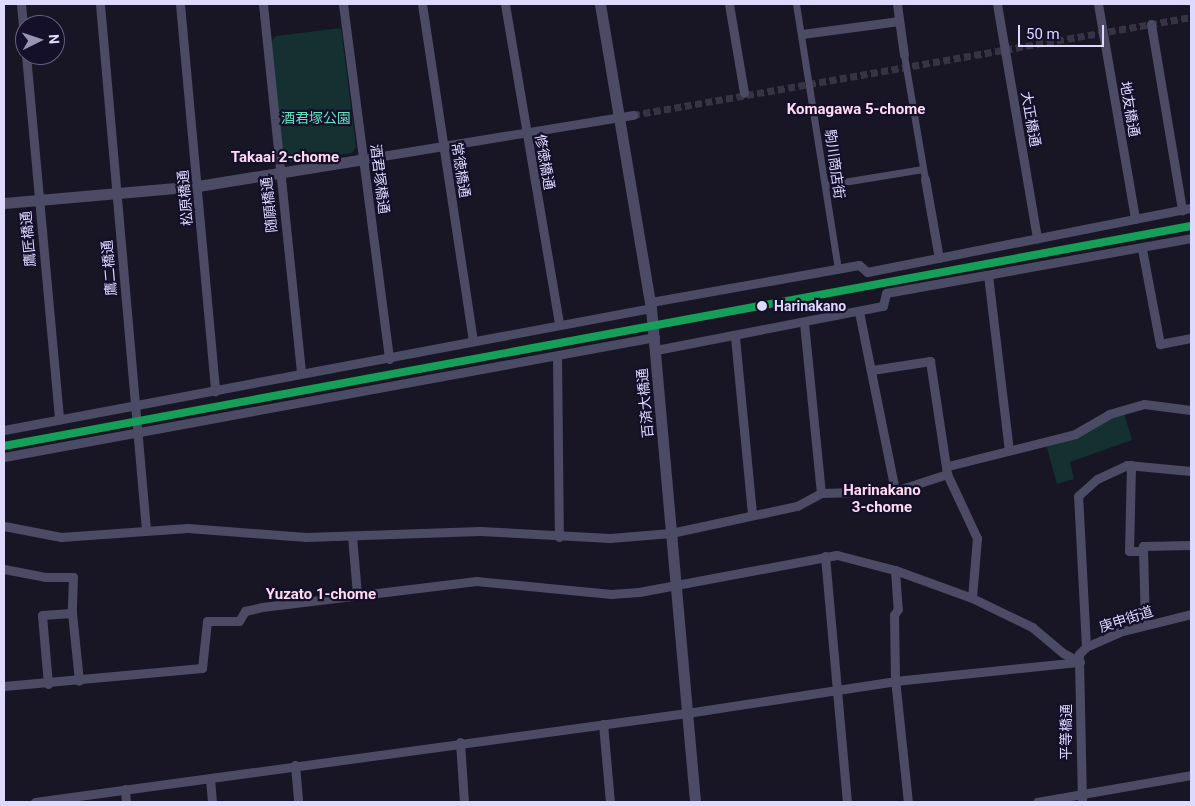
<!DOCTYPE html>
<meta charset="utf-8">
<style>
body{margin:0}
#map{position:relative;width:1195px;height:806px;overflow:hidden;background:#181624;font-family:Roboto,"Noto Sans JP",sans-serif}
div>[style]{position:absolute}
.green>*{inset:0;background:#143031}
.pedestrian-tunnel>*{height:7px;margin-top:-3.5px;transform-origin:0;background:repeating-linear-gradient(90deg,#363345 0 7px,transparent 0 10.5px)}
.pedestrian>*{height:7px;margin:-3.5px;padding:0 3.5px;transform-origin:3.5px;border-radius:3.5px;background:#4c4b65}
.minor>*{height:9px;margin:-4.5px;padding:0 4.5px;transform-origin:4.5px;border-radius:4.5px;background:#4c4b65}
.tertiary>*{height:11px;margin:-5.5px;padding:0 5.5px;transform-origin:5.5px;border-radius:5.5px;background:#4c4b65}
.rail-1>*{height:8px;margin:-4px;padding:0 4px;transform-origin:4px;border-radius:4px;background:#159f58}
.dots>*{width:14px;height:14px;translate:-50% -50%;box-sizing:border-box;border:2px solid #15102a;border-radius:50%}
span{translate:-50% -50%;white-space:nowrap;text-align:center;line-height:1.15;-webkit-text-stroke:4.5px #15102a;paint-order:stroke}
.street-label{font-size:14px;color:#ddd9ff}
.park-label{font-size:14px;color:#62e2c1}
.stop-label{font-size:14px;color:#ddd9ff;font-weight:700}
.left{translate:0 -50%;text-align:left}
.neighbourhood-label{font-size:15px;color:#ffdbf2;font-weight:700}
.frame{position:absolute;inset:0;border:5px solid #ddd9ff;pointer-events:none}
.north{position:absolute;left:15px;top:15px;width:50px;height:50px;box-sizing:border-box;background:#15102a;border:1px solid #65607f;border-radius:50%;rotate:86deg;font-size:14px;font-weight:700;line-height:20px;text-align:center;color:#ddd9ff}
.north::after{content:'';display:block;margin:auto;width:18px;height:22px;background:#9895b2;clip-path:polygon(50% 0,100% 100%,50% 72%,0 100%)}
.scale{position:absolute;left:1018px;top:25px;width:86px;height:22px;box-sizing:border-box;border:2px solid #ddd9ff;border-top:0;padding-left:6px;font-size:15px;line-height:18px;white-space:nowrap;color:#ddd9ff;-webkit-text-stroke:4px #15102a;paint-order:stroke}
</style>
<div id="map">
<div class="green">
<div style="clip-path:polygon(341px 28px,356px 147px,352px 153px,290px 162px,283px 157px,271px 42px,276px 36px)"></div>
<div style="clip-path:polygon(1124px 413px,1132px 440px,1070px 462px,1074px 479px,1057px 484px,1046px 444px)"></div>
</div>
<div class="pedestrian-tunnel">
<div style="left:633px;top:115px;width:567px;rotate:-9.96deg"></div>
</div>
<div class="pedestrian">
<div style="left:796px;top:4px;width:268px;rotate:81deg"></div>
<div style="left:904px;top:55px;width:126px;rotate:80.4deg"></div>
<div style="left:825px;top:185px;width:99px;rotate:-9.3deg"></div>
</div>
<div class="minor">
<div style="left:21px;top:4px;width:44px;rotate:84.8deg"></div>
<div style="left:100px;top:4px;width:528px;rotate:85deg"></div>
<div style="left:180px;top:4px;width:389px;rotate:84.8deg"></div>
<div style="left:263px;top:4px;width:371px;rotate:84.1deg"></div>
<div style="left:343px;top:4px;width:358px;rotate:82.6deg"></div>
<div style="left:422px;top:4px;width:340px;rotate:81.4deg"></div>
<div style="left:505px;top:4px;width:325px;rotate:80.4deg"></div>
<div style="left:729px;top:4px;width:90px;rotate:80.4deg"></div>
<div style="left:897px;top:4px;width:51px;rotate:82.2deg"></div>
<div style="left:997px;top:4px;width:238px;rotate:80.3deg"></div>
<div style="left:1098px;top:4px;width:218px;rotate:80.2deg"></div>
<div style="left:1151px;top:24px;width:189px;rotate:80.5deg"></div>
<div style="left:802px;top:34px;width:98px;rotate:-7.6deg"></div>
<div style="left:26px;top:55px;width:366px;rotate:84.8deg"></div>
<div style="left:364px;top:159px;width:273px;rotate:-9.3deg"></div>
<div style="left:925px;top:179px;width:80px;rotate:80deg"></div>
<div style="left:1142px;top:249px;width:97px;rotate:79.3deg"></div>
<div style="left:1160px;top:344px;width:32px;rotate:-11deg"></div>
<div style="left:988px;top:275px;width:176px;rotate:83.2deg"></div>
<div style="left:651px;top:302px;width:211px;rotate:-10.1deg"></div>
<div style="left:859px;top:265px;width:11px;rotate:41deg"></div>
<div style="left:867px;top:272px;width:330px;rotate:-11.2deg"></div>
<div style="left:859px;top:312px;width:183px;rotate:78.6deg"></div>
<div style="left:804px;top:323px;width:171px;rotate:84.3deg"></div>
<div style="left:735px;top:337px;width:179px;rotate:84.5deg"></div>
<div style="left:656px;top:350px;width:231px;rotate:-11deg"></div>
<div style="left:883px;top:306px;width:13px;rotate:-77deg"></div>
<div style="left:886px;top:293px;width:310px;rotate:-10.2deg"></div>
<div style="left:557px;top:356px;width:181px;rotate:89.4deg"></div>
<div style="left:872px;top:370px;width:59px;rotate:-8.8deg"></div>
<div style="left:930px;top:361px;width:114px;rotate:81.4deg"></div>
<div style="left:947px;top:474px;width:71px;rotate:64.9deg"></div>
<div style="left:977px;top:538px;width:60px;rotate:94.8deg"></div>
<div style="left:4px;top:430px;width:658px;rotate:-10.68deg"></div>
<div style="left:4px;top:457px;width:662px;rotate:-10.44deg"></div>
<div style="left:1131px;top:465px;width:86px;rotate:91.3deg"></div>
<div style="left:1129px;top:551px;width:13px"></div>
<div style="left:948px;top:466px;width:131px;rotate:-14.1deg"></div>
<div style="left:1075px;top:434px;width:39px;rotate:-30deg"></div>
<div style="left:1109px;top:414px;width:36px;rotate:-16deg"></div>
<div style="left:1144px;top:404px;width:47px;rotate:7.3deg"></div>
<div style="left:4px;top:526px;width:58px;rotate:10.9deg"></div>
<div style="left:61px;top:537px;width:127px;rotate:-4.1deg"></div>
<div style="left:188px;top:528px;width:118px;rotate:4.4deg"></div>
<div style="left:306px;top:537px;width:174px;rotate:-2deg"></div>
<div style="left:480px;top:531px;width:130px;rotate:3.1deg"></div>
<div style="left:610px;top:538px;width:61px;rotate:-4.7deg"></div>
<div style="left:671px;top:533px;width:129px;rotate:-12.1deg"></div>
<div style="left:797px;top:506px;width:27px;rotate:-28deg"></div>
<div style="left:821px;top:493px;width:74px;rotate:-1.5deg"></div>
<div style="left:895px;top:491px;width:55px;rotate:-18.1deg"></div>
<div style="left:352px;top:536px;width:58px;rotate:85.1deg"></div>
<div style="left:825px;top:556px;width:247px;rotate:84.9deg"></div>
<div style="left:4px;top:569px;width:43px;rotate:10.8deg"></div>
<div style="left:46px;top:577px;width:27px"></div>
<div style="left:73px;top:577px;width:36px;rotate:92deg"></div>
<div style="left:72px;top:613px;width:68px;rotate:84.1deg"></div>
<div style="left:895px;top:570px;width:39px;rotate:86deg"></div>
<div style="left:898px;top:609px;width:7px;rotate:124deg"></div>
<div style="left:894px;top:615px;width:64px;rotate:89.1deg"></div>
<div style="left:895px;top:679px;width:124px;rotate:84deg"></div>
<div style="left:1145px;top:625px;width:79px;rotate:-91.5deg"></div>
<div style="left:1143px;top:546px;width:48px;rotate:-1.2deg"></div>
<div style="left:1086px;top:647px;width:151px;rotate:-93deg"></div>
<div style="left:1078px;top:496px;width:25px;rotate:-42deg"></div>
<div style="left:1097px;top:479px;width:33px;rotate:-25deg"></div>
<div style="left:1127px;top:465px;width:64px;rotate:5.4deg"></div>
<div style="left:48px;top:684px;width:69px;rotate:-95deg"></div>
<div style="left:42px;top:615px;width:30px;rotate:-4deg"></div>
<div style="left:4px;top:686px;width:199px;rotate:-5.2deg"></div>
<div style="left:202px;top:668px;width:47px;rotate:-83.9deg"></div>
<div style="left:207px;top:621px;width:32px"></div>
<div style="left:239px;top:621px;width:12px;rotate:-59deg"></div>
<div style="left:245px;top:611px;width:17px;rotate:-13deg"></div>
<div style="left:262px;top:607px;width:216px;rotate:-6.9deg"></div>
<div style="left:476px;top:581px;width:136px;rotate:5.5deg"></div>
<div style="left:611px;top:594px;width:28px;rotate:-4deg"></div>
<div style="left:639px;top:592px;width:201px;rotate:-10.6deg"></div>
<div style="left:837px;top:555px;width:60px;rotate:14.5deg"></div>
<div style="left:895px;top:570px;width:82px;rotate:20deg"></div>
<div style="left:972px;top:598px;width:67px;rotate:25.8deg"></div>
<div style="left:1032px;top:627px;width:40px;rotate:40deg"></div>
<div style="left:1063px;top:653px;width:19px;rotate:28deg"></div>
<div style="left:603px;top:724px;width:78px;rotate:84.9deg"></div>
<div style="left:460px;top:742px;width:60px;rotate:86.2deg"></div>
<div style="left:295px;top:765px;width:37px;rotate:85deg"></div>
<div style="left:210px;top:779px;width:23px;rotate:85deg"></div>
<div style="left:125px;top:789px;width:13px;rotate:86deg"></div>
<div style="left:35px;top:802px;width:658px;rotate:-7.77deg"></div>
<div style="left:687px;top:713px;width:210px;rotate:-8.7deg"></div>
<div style="left:895px;top:681px;width:186px;rotate:-5.9deg"></div>
<div style="left:1037px;top:802px;width:156px;rotate:-9.9deg"></div>
<div style="left:1082px;top:802px;width:148px;rotate:-91.2deg"></div>
<div style="left:1079px;top:654px;width:10px;rotate:-45deg"></div>
<div style="left:1086px;top:647px;width:36px;rotate:-24deg"></div>
<div style="left:1119px;top:632px;width:74px;rotate:-14deg"></div>
</div>
<div class="tertiary">
<div style="left:600px;top:4px;width:308px;rotate:80.5deg"></div>
<div style="left:651px;top:308px;width:496px;rotate:84.9deg"></div>
<div style="left:4px;top:203px;width:195px;rotate:-5deg"></div>
<div style="left:198px;top:186px;width:168px;rotate:-9.2deg"></div>
</div>
<div class="rail-1">
<div style="left:4px;top:446px;width:1207px;rotate:-10.5deg"></div>
</div>
<div class="dots">
<div style="left:762px;top:306px;background:#ddd9ff"></div>
</div>
<div class="street-label">
<span style="left:1130px;top:109px;rotate:80deg">地友橋通</span>
<span style="left:1031px;top:119px;rotate:80deg">大正橋通</span>
<span style="left:545px;top:162px;rotate:80deg">修徳橋通</span>
<span style="left:835px;top:164px;rotate:82deg">駒川商店街</span>
<span style="left:461px;top:170px;rotate:81deg">常徳橋通</span>
<span style="left:380px;top:179px;rotate:83deg">酒君塚橋通</span>
<span style="left:185px;top:198px;rotate:-95deg">松原橋通</span>
<span style="left:269px;top:205px;rotate:-96deg">随願橋通</span>
<span style="left:28px;top:239px;rotate:-95deg">鷹匠橋通</span>
<span style="left:109px;top:268px;rotate:-95deg">鷹二橋通</span>
<span style="left:645px;top:403px;rotate:-95deg">百済大橋通</span>
<span style="left:1126px;top:619px;rotate:-18deg">庚申街道</span>
<span style="left:1066px;top:732px;rotate:-90deg">平等橋通</span>
</div>
<div class="park-label">
<span style="left:316px;top:118px">酒君塚公園</span>
</div>
<div class="stop-label">
<span class="left" style="left:774px;top:306px">Harinakano</span>
</div>
<div class="neighbourhood-label">
<span style="left:856px;top:110px">Komagawa 5-chome</span>
<span style="left:285px;top:158px">Takaai 2-chome</span>
<span style="left:882px;top:499px">Harinakano<br>3-chome</span>
<span style="left:321px;top:595px">Yuzato 1-chome</span>
</div>
<div class="frame"></div>
<div class="north">N</div>
<div class="scale">50 m</div>
</div>
